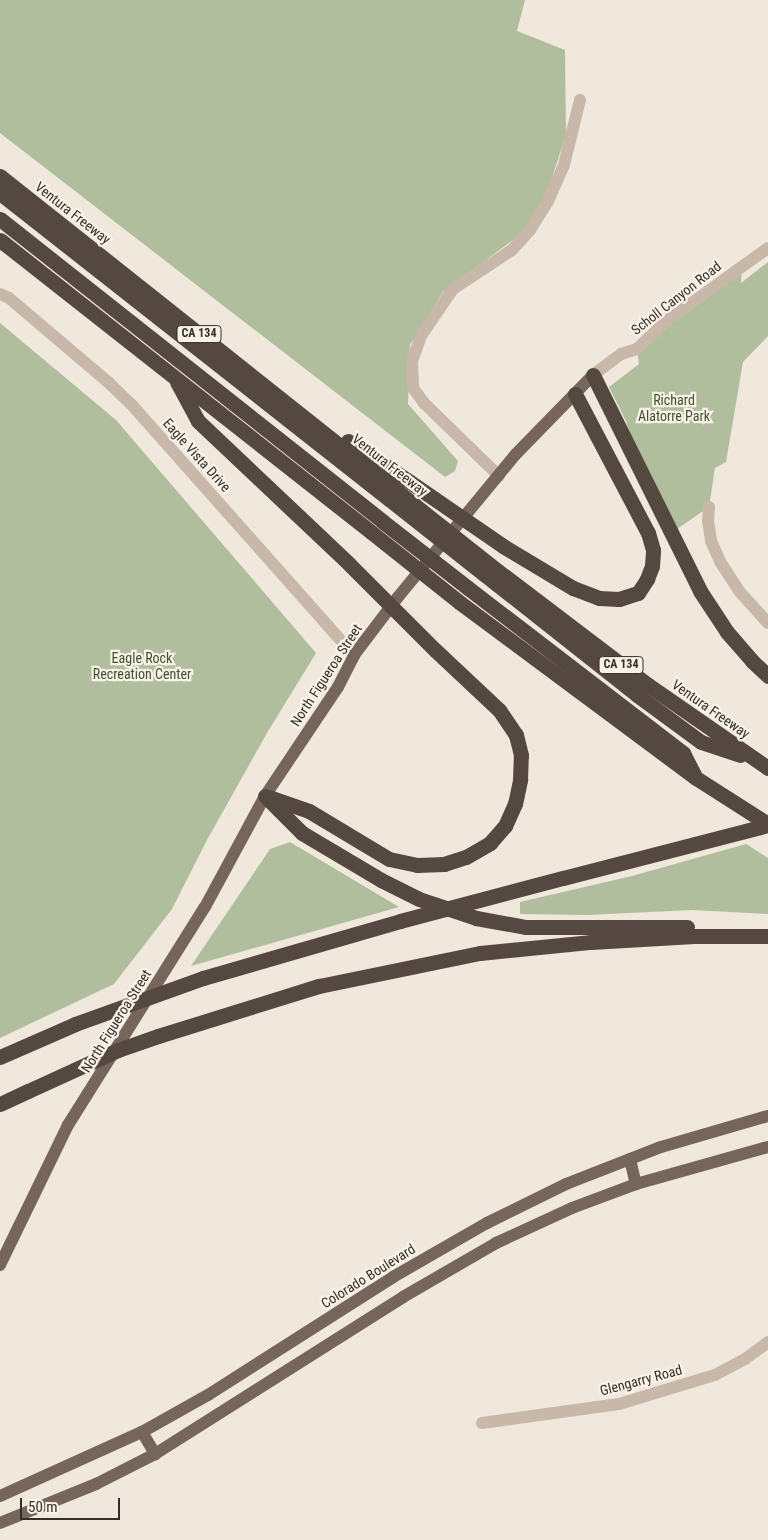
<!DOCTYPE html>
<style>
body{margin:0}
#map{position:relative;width:768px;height:1540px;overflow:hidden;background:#f0e8dc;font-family:"Roboto Condensed",sans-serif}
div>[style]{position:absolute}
.green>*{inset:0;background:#b1be9d}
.minor>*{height:12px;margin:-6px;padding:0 6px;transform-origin:6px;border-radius:6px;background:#c7b8a9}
.major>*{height:12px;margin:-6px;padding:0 6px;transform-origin:6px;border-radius:6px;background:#76655a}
.highway>*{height:15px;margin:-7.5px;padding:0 7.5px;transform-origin:7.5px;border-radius:7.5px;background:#554840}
.highway-bridge>*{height:15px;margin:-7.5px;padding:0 7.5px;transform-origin:7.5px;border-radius:7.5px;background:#554840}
span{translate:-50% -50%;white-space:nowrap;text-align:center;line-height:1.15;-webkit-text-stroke:4.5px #f8f2e8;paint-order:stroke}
.shield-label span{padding:1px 4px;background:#f8f2e8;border:1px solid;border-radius:4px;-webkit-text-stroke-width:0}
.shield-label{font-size:12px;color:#352d28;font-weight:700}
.street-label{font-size:14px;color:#352d28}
.park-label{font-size:14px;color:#42512e}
.scale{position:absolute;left:20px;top:1498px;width:100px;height:22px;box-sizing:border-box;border:2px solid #352d28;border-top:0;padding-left:6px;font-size:15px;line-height:18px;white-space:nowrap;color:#352d28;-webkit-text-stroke:4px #f8f2e8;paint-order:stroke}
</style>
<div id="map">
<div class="green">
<div style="clip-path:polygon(0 0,525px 0,517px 31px,565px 50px,566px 135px,544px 202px,521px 234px,443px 292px,410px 345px,408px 404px,458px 461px,455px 471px,445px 477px,0 133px)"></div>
<div style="clip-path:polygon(768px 262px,768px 336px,743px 362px,726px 462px,715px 468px,709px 507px,677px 529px,642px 475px,626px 421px,609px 387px,639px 364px,637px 349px,742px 266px,741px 283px)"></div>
<div style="clip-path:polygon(0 323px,116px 420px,316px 653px,267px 733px,207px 840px,172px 909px,114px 984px,0 1038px)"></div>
<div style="clip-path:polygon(290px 842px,399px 907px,191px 966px,270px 849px)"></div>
<div style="clip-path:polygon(746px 844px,768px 858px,768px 914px,692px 910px,588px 915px,520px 914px,520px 902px,632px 876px)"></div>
</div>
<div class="minor">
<div style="left:0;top:294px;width:10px;rotate:24deg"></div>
<div style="left:9px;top:298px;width:130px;rotate:40.3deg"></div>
<div style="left:108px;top:382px;width:32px;rotate:44deg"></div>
<div style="left:131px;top:404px;width:336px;rotate:48.4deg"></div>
<div style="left:593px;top:375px;width:35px;rotate:-37deg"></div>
<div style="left:621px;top:354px;width:17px;rotate:-17deg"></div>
<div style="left:637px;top:349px;width:39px;rotate:-44deg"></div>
<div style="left:665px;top:322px;width:127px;rotate:-35.7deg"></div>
<div style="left:499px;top:476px;width:105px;rotate:-135.8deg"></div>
<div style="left:424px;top:403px;width:19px;rotate:-126deg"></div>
<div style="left:413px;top:388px;width:27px;rotate:-92deg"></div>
<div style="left:412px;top:361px;width:27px;rotate:-70deg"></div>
<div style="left:421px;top:336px;width:57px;rotate:-55.8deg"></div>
<div style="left:453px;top:289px;width:71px;rotate:-33.5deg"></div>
<div style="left:512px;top:250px;width:27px;rotate:-48deg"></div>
<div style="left:530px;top:230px;width:34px;rotate:-58deg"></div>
<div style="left:548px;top:201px;width:39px;rotate:-66deg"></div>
<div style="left:564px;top:165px;width:67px;rotate:-76.2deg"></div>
<div style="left:709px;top:507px;width:14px;rotate:94deg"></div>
<div style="left:708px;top:521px;width:20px;rotate:81deg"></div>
<div style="left:711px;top:541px;width:24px;rotate:66deg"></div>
<div style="left:721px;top:563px;width:33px;rotate:57deg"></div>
<div style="left:739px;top:591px;width:43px;rotate:47.8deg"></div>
<div style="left:482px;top:1423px;width:138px;rotate:-7.9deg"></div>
<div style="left:619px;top:1404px;width:100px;rotate:-16.8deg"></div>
<div style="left:715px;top:1375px;width:34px;rotate:-28deg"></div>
<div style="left:745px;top:1359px;width:29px;rotate:-36deg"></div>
</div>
<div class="major">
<div style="left:630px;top:1159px;width:26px;rotate:77deg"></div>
<div style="left:0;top:1265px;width:156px;rotate:-64.1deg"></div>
<div style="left:68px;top:1125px;width:257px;rotate:-57.9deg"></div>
<div style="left:205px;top:907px;width:126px;rotate:-61.6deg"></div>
<div style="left:265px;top:796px;width:131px;rotate:-56.2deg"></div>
<div style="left:338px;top:687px;width:36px;rotate:-63deg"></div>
<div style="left:354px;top:655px;width:73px;rotate:-52.8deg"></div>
<div style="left:398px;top:597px;width:184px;rotate:-50.5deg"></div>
<div style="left:515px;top:455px;width:112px;rotate:-45.7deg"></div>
<div style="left:142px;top:1432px;width:26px;rotate:59deg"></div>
<div style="left:0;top:1496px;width:156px;rotate:-24.3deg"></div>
<div style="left:142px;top:1432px;width:76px;rotate:-29.3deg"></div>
<div style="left:208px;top:1395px;width:219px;rotate:-32.5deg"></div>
<div style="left:393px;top:1277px;width:108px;rotate:-29.9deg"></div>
<div style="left:487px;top:1223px;width:88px;rotate:-26.3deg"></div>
<div style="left:566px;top:1184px;width:102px;rotate:-21.3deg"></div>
<div style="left:661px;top:1147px;width:111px;rotate:-16.2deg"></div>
<div style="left:0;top:1523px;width:104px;rotate:-22.1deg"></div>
<div style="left:96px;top:1484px;width:66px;rotate:-27deg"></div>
<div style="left:155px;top:1454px;width:294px;rotate:-32.3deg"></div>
<div style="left:403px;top:1297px;width:108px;rotate:-30.1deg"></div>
<div style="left:496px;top:1243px;width:84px;rotate:-24.7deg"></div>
<div style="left:572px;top:1208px;width:68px;rotate:-20.6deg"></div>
<div style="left:636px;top:1184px;width:137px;rotate:-15.7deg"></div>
</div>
<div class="highway">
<div style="left:0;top:176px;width:508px;rotate:38.45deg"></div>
<div style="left:0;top:193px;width:495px;rotate:38.2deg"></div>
<div style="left:0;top:219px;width:487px;rotate:38.3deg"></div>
<div style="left:0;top:240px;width:472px;rotate:38.2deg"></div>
<div style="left:593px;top:375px;width:241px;rotate:63.6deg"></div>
<div style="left:700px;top:591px;width:49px;rotate:56.6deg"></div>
<div style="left:727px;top:632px;width:38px;rotate:49deg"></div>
<div style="left:752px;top:661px;width:22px;rotate:43deg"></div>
<div style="left:177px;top:382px;width:44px;rotate:61.7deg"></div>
<div style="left:198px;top:421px;width:208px;rotate:43.4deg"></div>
<div style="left:348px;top:441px;width:74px;rotate:33.5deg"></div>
<div style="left:503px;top:546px;width:82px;rotate:31deg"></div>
<div style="left:573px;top:588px;width:28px;rotate:21deg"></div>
<div style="left:599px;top:598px;width:20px;rotate:3deg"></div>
<div style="left:619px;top:599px;width:20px;rotate:-18deg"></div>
<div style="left:638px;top:593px;width:17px;rotate:-57deg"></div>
<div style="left:647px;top:579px;width:14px;rotate:-69deg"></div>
<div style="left:652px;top:566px;width:16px;rotate:-86deg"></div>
<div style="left:653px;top:550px;width:18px;rotate:-106deg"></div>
<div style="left:648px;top:533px;width:157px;rotate:-117.7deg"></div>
<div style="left:490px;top:565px;width:198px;rotate:37.2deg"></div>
<div style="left:648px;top:685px;width:146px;rotate:34.7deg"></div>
<div style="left:484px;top:574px;width:195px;rotate:38.3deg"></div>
<div style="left:637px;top:695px;width:79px;rotate:36.3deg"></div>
<div style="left:701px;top:742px;width:41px;rotate:18.4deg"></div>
<div style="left:468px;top:588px;width:271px;rotate:37.5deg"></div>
<div style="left:683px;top:753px;width:25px;rotate:63deg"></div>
<div style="left:459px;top:602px;width:295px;rotate:36.6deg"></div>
<div style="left:696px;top:778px;width:85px;rotate:32.6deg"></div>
<div style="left:265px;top:796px;width:52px;rotate:45deg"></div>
<div style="left:302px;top:833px;width:92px;rotate:30.7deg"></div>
<div style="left:381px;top:880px;width:42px;rotate:26.6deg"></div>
<div style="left:419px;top:899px;width:60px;rotate:18.4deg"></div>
<div style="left:476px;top:918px;width:51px;rotate:10.2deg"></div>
<div style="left:526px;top:927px;width:161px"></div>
<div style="left:269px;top:797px;width:42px;rotate:19.3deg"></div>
<div style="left:309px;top:811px;width:93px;rotate:31deg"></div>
<div style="left:389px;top:859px;width:29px;rotate:12deg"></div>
<div style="left:417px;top:865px;width:27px;rotate:-2deg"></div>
<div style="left:444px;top:864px;width:23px;rotate:-18deg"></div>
<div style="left:466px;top:857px;width:28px;rotate:-30deg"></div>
<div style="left:490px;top:843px;width:23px;rotate:-49deg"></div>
<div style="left:505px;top:826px;width:24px;rotate:-66deg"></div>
<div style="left:515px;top:804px;width:25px;rotate:-78deg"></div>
<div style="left:520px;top:780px;width:25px;rotate:-88deg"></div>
<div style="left:521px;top:755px;width:21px;rotate:-104deg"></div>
<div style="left:516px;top:735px;width:30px;rotate:-124deg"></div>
<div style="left:499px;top:710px;width:88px;rotate:-136.8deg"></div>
<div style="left:563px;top:878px;width:212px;rotate:-14.5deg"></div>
<div style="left:203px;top:978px;width:205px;rotate:-16.1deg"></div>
<div style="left:158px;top:1036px;width:169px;rotate:-17.3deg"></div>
<div style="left:319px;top:986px;width:164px;rotate:-11.6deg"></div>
<div style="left:480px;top:953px;width:112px;rotate:-5.7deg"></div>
<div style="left:591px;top:942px;width:103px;rotate:-3.3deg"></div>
<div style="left:694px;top:936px;width:74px"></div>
<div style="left:0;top:1057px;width:82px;rotate:-23.7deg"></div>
<div style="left:0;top:1104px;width:31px;rotate:-25deg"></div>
</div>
<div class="highway-bridge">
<div style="left:410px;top:482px;width:113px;rotate:34.5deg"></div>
<div style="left:398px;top:492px;width:117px;rotate:38.4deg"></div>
<div style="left:389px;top:499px;width:121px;rotate:38.3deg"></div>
<div style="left:382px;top:521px;width:109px;rotate:37.9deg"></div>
<div style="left:371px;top:532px;width:112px;rotate:38.5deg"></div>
<div style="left:349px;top:564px;width:122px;rotate:45deg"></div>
<div style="left:400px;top:921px;width:169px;rotate:-14.8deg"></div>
<div style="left:75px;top:1024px;width:136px;rotate:-19.8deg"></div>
<div style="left:28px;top:1091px;width:99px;rotate:-24.5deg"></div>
<div style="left:118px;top:1050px;width:42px;rotate:-19.3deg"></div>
</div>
<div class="shield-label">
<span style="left:199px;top:334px">CA 134</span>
<span style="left:621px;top:665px">CA 134</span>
</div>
<div class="street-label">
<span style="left:73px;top:213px;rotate:38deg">Ventura Freeway</span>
<span style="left:676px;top:298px;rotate:-38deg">Scholl Canyon Road</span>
<span style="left:197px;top:455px;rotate:48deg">Eagle Vista Drive</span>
<span style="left:390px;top:465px;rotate:38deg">Ventura Freeway</span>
<span style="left:326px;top:675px;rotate:-57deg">North Figueroa Street</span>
<span style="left:711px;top:709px;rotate:35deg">Ventura Freeway</span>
<span style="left:116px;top:1021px;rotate:-58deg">North Figueroa Street</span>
<span style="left:368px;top:1276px;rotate:-32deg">Colorado Boulevard</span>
<span style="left:641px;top:1380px;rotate:-15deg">Glengarry Road</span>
</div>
<div class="park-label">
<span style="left:674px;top:408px">Richard<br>Alatorre Park</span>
<span style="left:142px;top:666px">Eagle Rock<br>Recreation Center</span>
</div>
<div class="scale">50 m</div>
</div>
